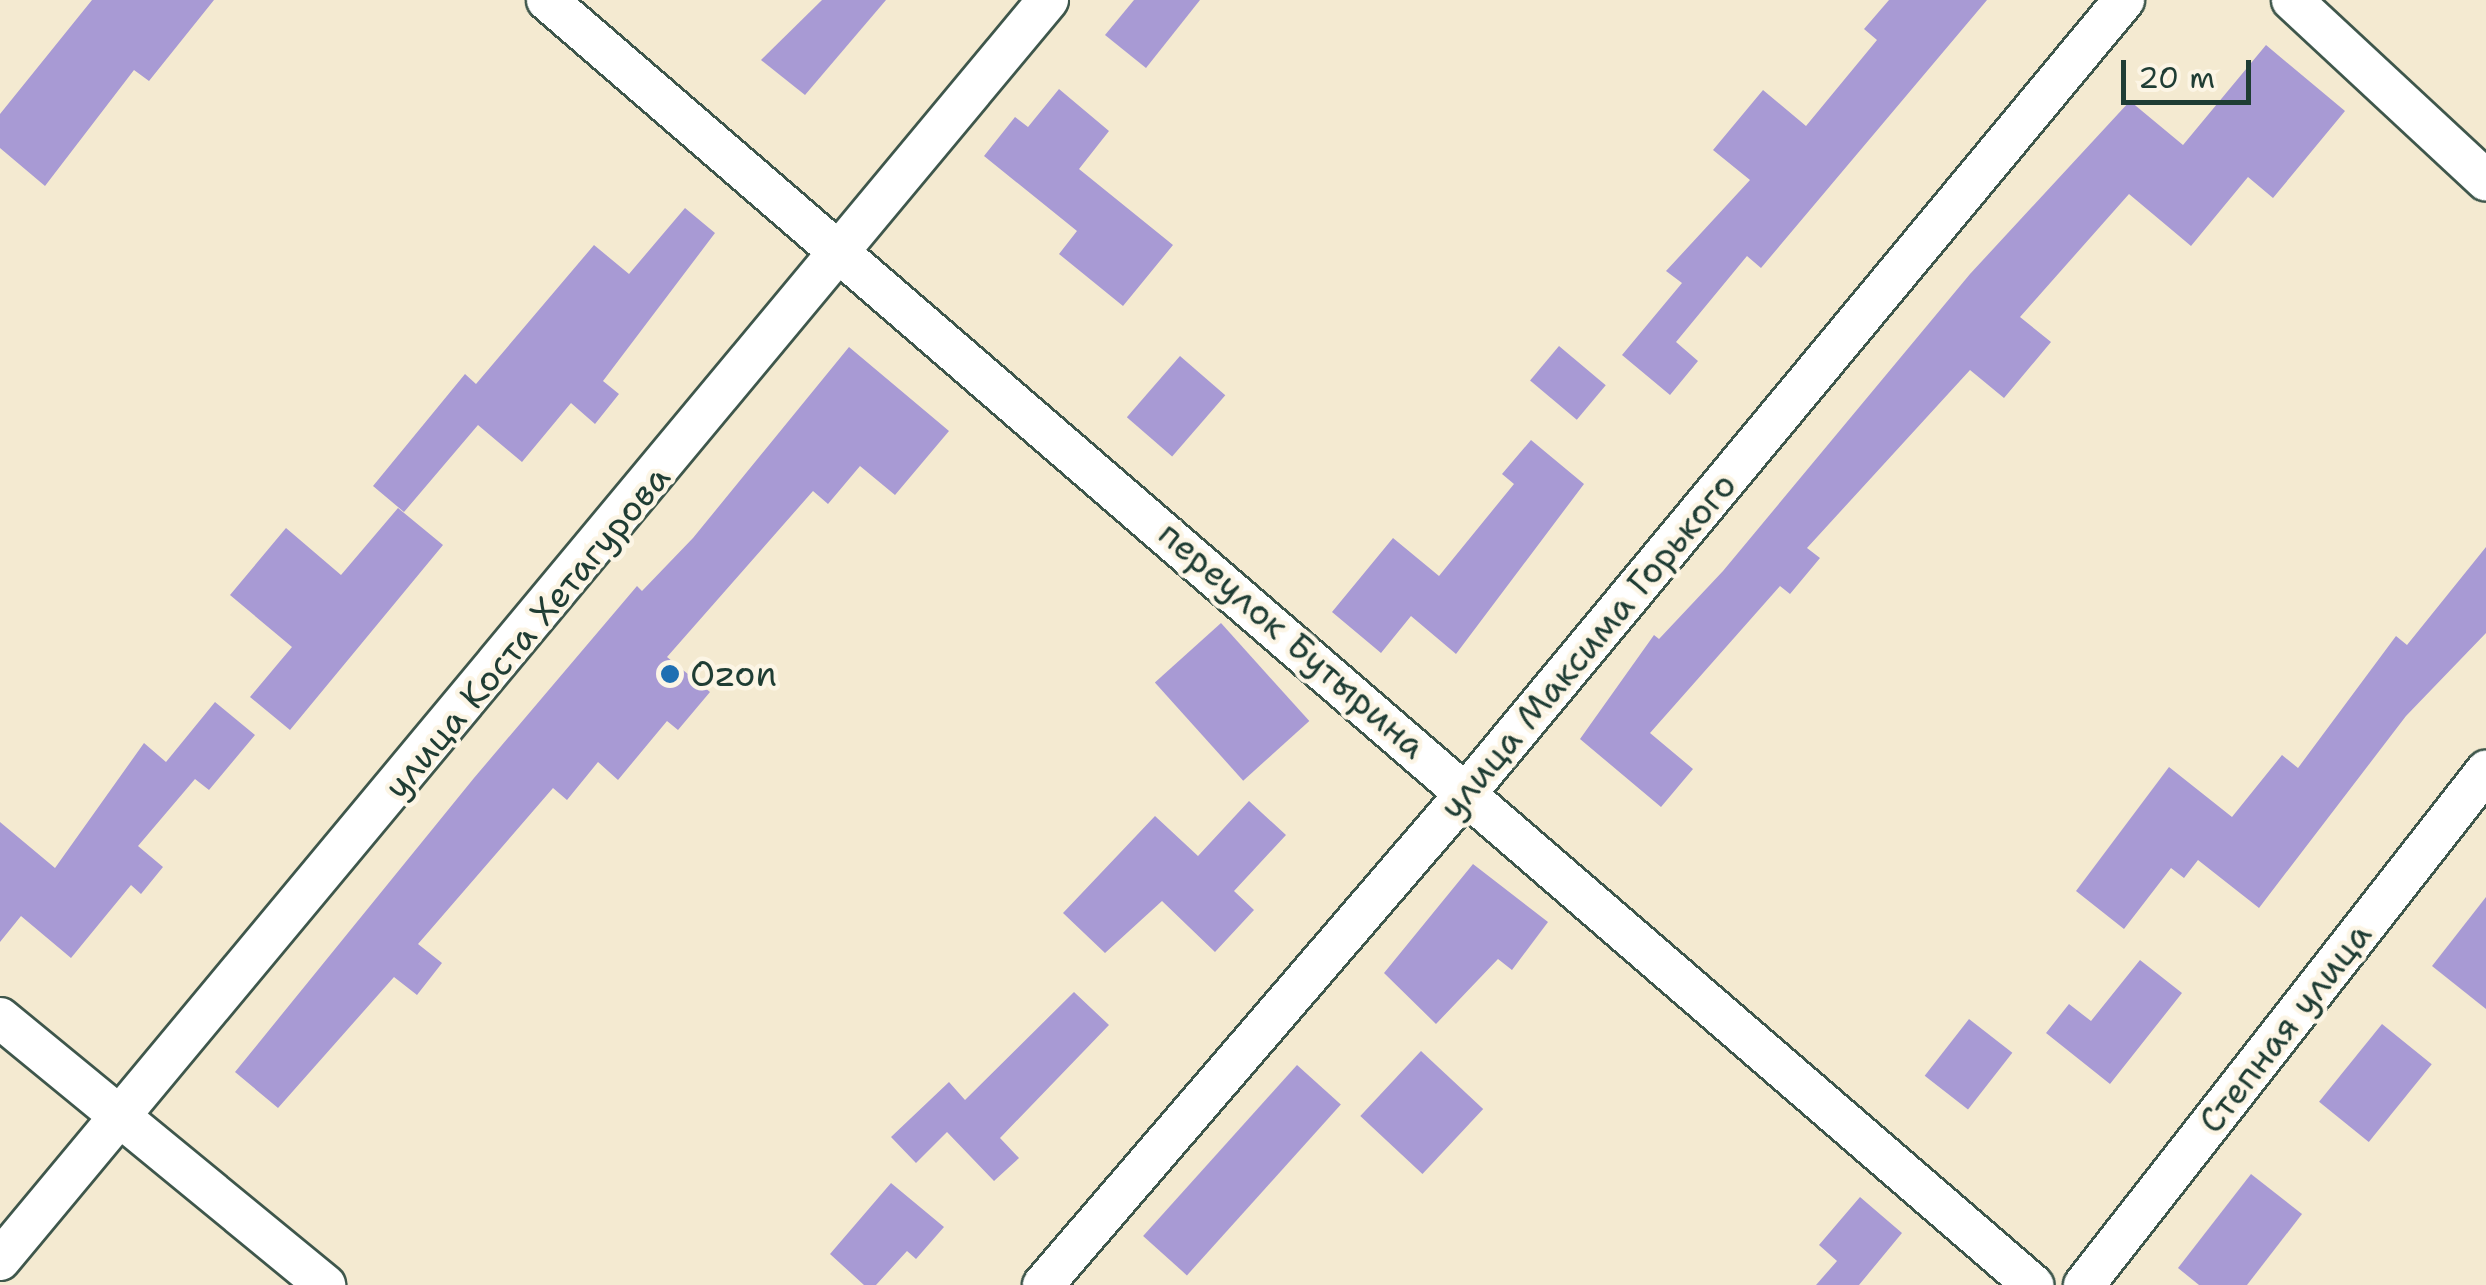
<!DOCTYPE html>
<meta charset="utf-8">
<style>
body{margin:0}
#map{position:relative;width:2486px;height:1285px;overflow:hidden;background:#f4ead1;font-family:"Shantell Sans",sans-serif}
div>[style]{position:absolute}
.building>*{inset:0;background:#a89ad4;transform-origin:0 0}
.roads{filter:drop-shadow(2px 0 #3f574c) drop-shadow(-2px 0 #3f574c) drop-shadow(0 2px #3f574c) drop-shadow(0 -2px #3f574c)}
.minor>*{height:40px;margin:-20px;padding:0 20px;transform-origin:20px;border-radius:20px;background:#fff}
.dots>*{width:28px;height:28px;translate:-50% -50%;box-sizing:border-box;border:5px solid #fcf5e5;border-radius:50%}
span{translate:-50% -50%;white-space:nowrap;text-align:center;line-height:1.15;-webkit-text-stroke:9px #fcf5e5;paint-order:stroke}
.street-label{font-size:35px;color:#1f3d34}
.poi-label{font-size:35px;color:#1f3d34}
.left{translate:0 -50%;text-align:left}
.scale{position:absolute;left:2121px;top:60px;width:130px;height:45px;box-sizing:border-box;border:5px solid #1f3d34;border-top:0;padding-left:12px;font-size:30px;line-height:35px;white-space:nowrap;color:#1f3d34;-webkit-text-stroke:8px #fcf5e5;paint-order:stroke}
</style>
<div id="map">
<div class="building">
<div style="clip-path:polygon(92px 0,214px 0,149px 81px,134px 70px,45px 186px,0 148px,0 114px)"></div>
<div style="clip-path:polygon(822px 0,886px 0,805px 95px,761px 60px)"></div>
<div style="clip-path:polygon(1134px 0,1200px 0,1146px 68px,1105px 35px)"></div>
<div style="clip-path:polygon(1889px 0,1987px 0,1761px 268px,1747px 256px,1676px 342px,1698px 361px,1670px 395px,1622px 355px,1682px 283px,1666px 271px,1750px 180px,1713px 150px,1763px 90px,1806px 126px,1877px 40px,1864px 29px)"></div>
<div style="clip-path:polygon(2266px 45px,2345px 111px,2273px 198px,2248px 177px,2191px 246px,2129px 194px,2020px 317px,2051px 342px,2004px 398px,1970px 370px,1807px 548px,1820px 558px,1790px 594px,1780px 586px,1650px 733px,1693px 769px,1661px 807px,1580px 739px,1654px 635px,1659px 639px,1723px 571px,1970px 274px,2130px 101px,2183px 145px)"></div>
<div style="clip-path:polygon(1059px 89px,1109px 131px,1079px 169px,1173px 245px,1123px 306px,1059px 254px,1077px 231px,984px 156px,1015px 117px,1028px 127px)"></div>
<div style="clip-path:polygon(685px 208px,715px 233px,603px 381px,619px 394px,595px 424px,571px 403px,522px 462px,478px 425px,404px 512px,373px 486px,465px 374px,476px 384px,594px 245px,629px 274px)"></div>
<div style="left:1559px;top:346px;width:61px;height:45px;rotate:40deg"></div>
<div style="clip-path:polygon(849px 347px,949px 431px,895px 495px,860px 466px,828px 504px,813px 491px,667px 657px,710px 692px,678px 730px,667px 721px,618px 780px,598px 762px,567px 800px,553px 788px,418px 944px,442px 963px,417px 995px,394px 977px,278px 1108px,235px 1072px,474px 778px,637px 586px,642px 591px,693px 538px)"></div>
<div style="left:1180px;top:356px;width:60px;height:81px;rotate:41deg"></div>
<div style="clip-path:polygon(1531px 440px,1584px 484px,1456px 654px,1411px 616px,1381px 653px,1332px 612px,1393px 538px,1439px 576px,1514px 484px,1502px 474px)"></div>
<div style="clip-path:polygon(398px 508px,443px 545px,290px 730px,250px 697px,292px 647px,230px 595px,286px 528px,341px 575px)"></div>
<div style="clip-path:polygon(2486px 547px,2486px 633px,2406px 716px,2259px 908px,2198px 860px,2184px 878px,2171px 868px,2124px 929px,2076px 891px,2169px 767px,2232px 817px,2282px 755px,2298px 768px,2396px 636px,2407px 645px)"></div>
<div style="left:1221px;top:623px;width:132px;height:89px;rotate:48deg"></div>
<div style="clip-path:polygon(215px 702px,255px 735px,209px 790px,195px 779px,138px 846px,163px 867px,141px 894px,131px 885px,71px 958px,21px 916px,0 942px,0 822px,55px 868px,144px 743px,166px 762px)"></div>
<div style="clip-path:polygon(1249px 801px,1286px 835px,1234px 891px,1254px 910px,1215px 952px,1162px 901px,1105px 953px,1063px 913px,1155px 816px,1198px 856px)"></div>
<div style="clip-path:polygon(1473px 864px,1548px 922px,1512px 970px,1498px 959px,1436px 1024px,1384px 973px)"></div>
<div style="clip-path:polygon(2486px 897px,2486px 1009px,2432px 966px)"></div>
<div style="clip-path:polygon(2140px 960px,2182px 993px,2110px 1084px,2046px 1033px,2069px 1004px,2091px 1021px)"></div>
<div style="clip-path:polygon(1074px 992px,1109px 1025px,1000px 1138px,1019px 1158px,994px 1181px,947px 1132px,916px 1163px,891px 1137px,949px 1082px,965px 1100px)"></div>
<div style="left:1969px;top:1019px;width:55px;height:72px;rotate:38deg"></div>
<div style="left:2382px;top:1024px;width:64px;height:100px;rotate:39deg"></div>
<div style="left:1421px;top:1051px;width:85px;height:89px;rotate:43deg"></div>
<div style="left:1297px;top:1065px;width:59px;height:230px;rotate:42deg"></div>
<div style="clip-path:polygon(2251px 1174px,2302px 1214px,2247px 1285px,2199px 1285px,2178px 1268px)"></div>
<div style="clip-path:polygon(891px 1183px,944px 1227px,916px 1259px,907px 1251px,876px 1285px,864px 1285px,830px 1254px)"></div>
<div style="clip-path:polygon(1860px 1197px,1902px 1233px,1859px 1285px,1816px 1285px,1837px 1261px,1819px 1245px)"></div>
</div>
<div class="roads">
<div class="minor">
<div style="left:547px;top:0;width:1965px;rotate:40.85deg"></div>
<div style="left:2292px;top:0;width:265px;rotate:42.9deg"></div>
<div style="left:0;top:1018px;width:421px;rotate:39.4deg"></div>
<div style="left:0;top:1260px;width:1639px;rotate:-50.25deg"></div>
<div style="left:1043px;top:1285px;width:650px;rotate:-49.3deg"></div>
<div style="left:1467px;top:792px;width:1029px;rotate:-50.32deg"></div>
<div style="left:2084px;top:1285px;width:653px;rotate:-51.97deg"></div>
</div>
</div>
<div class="dots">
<div style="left:670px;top:674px;background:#1f6fb2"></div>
</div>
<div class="street-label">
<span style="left:527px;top:632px;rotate:-50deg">улица Коста Хетагурова</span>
<span style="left:1292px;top:640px;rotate:41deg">переулок Бутырина</span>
<span style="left:1588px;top:646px;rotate:-50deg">улица Максима Горького</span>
<span style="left:2285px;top:1028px;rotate:-52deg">Степная улица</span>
</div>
<div class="poi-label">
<span class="left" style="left:690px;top:674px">Ozon</span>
</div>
<div class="scale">20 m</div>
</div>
